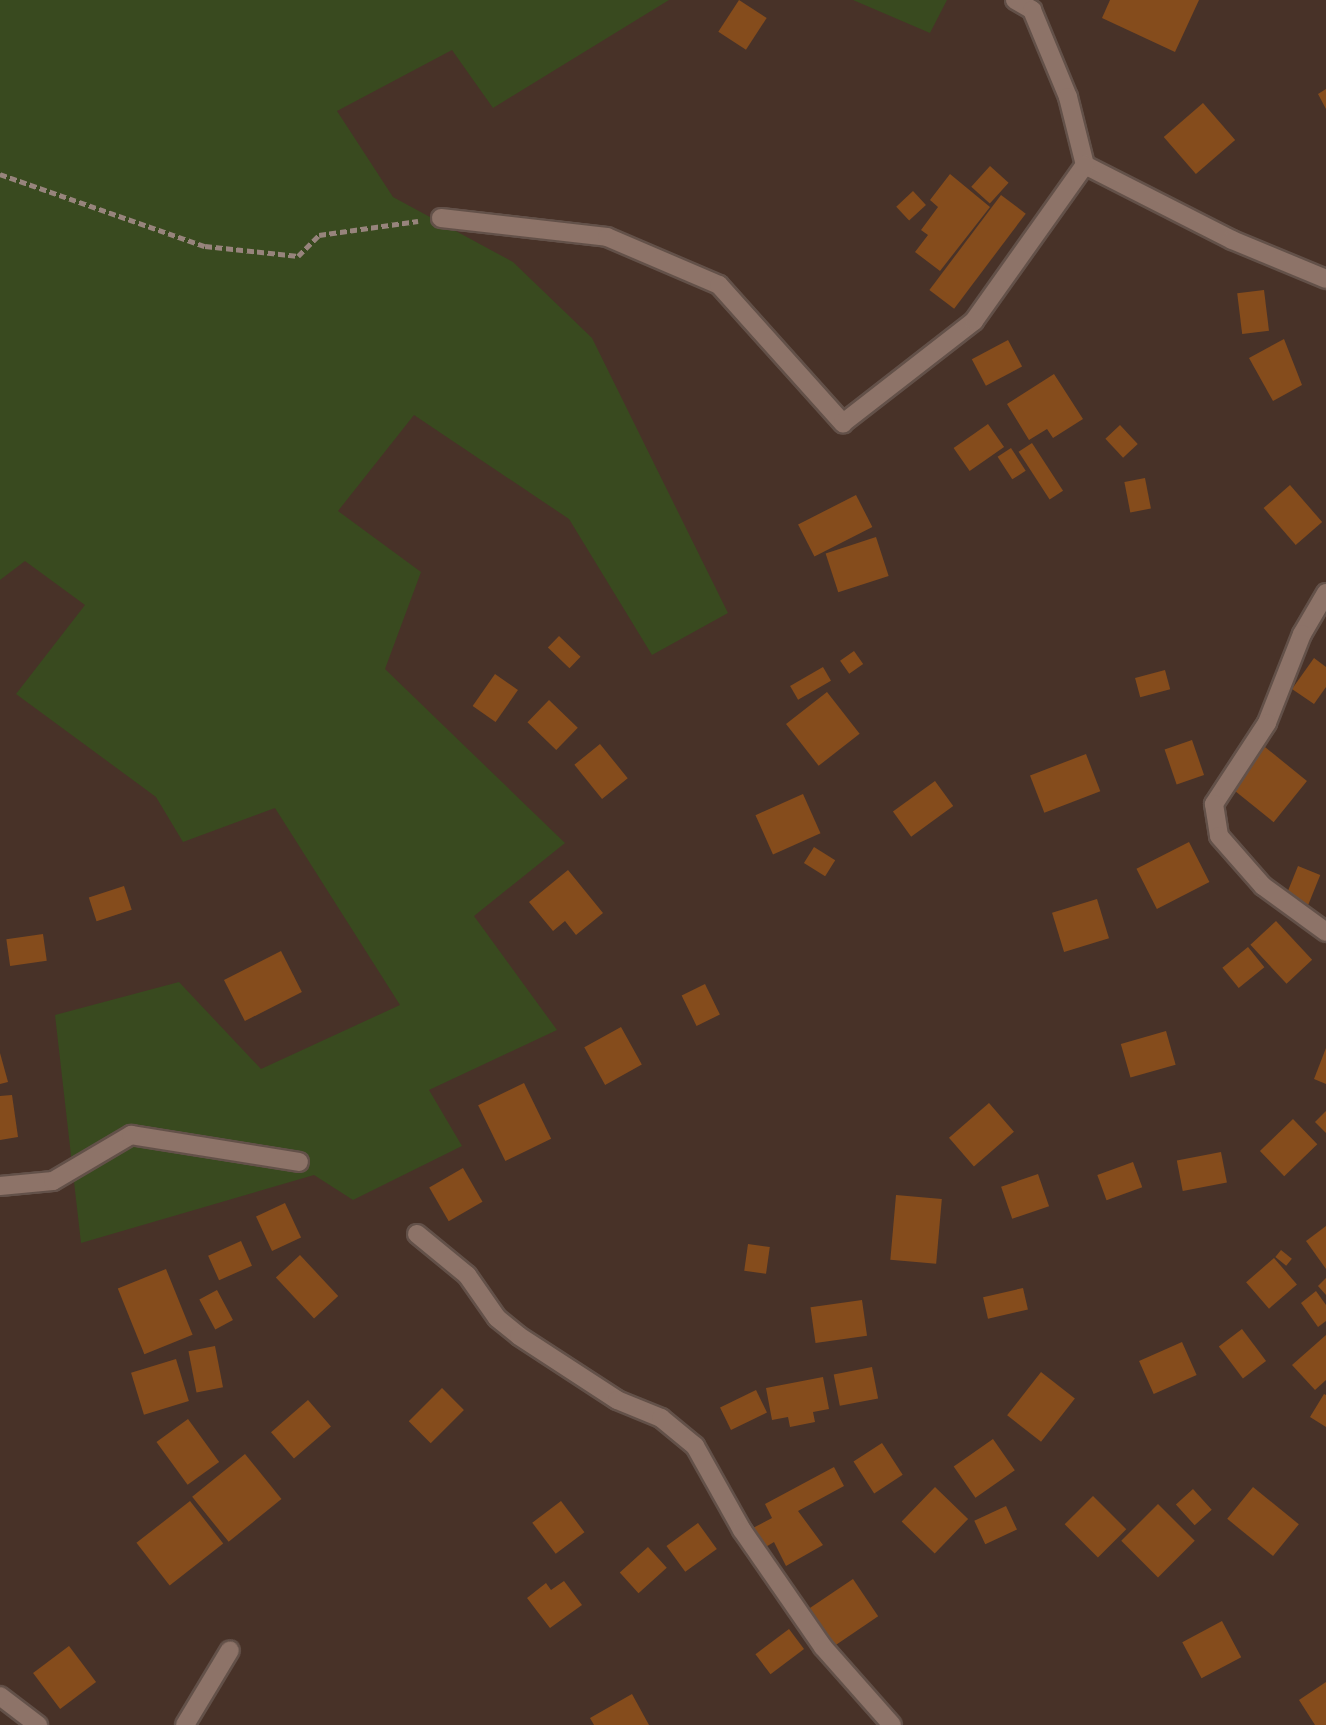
<!DOCTYPE html>
<style>
body{margin:0}
#map{position:relative;width:1326px;height:1725px;overflow:hidden;background:#483228;font-family:"Titillium Web",sans-serif}
div>[style]{position:absolute}
.green>*{inset:0;background:#394a1f}
.building>*{inset:0;background:#854c1c;transform-origin:0 0}
.path>*{height:4.5px;margin-top:-2.25px;transform-origin:0;background:repeating-linear-gradient(90deg,#97847c 0 7px,transparent 0 10.5px)}
.roads{filter:drop-shadow(2px 0 #635149) drop-shadow(-2px 0 #635149) drop-shadow(0 2px #635149) drop-shadow(0 -2px #635149)}
.minor>*{height:18px;margin:-9px;padding:0 9px;transform-origin:9px;border-radius:9px;background:#8d7368}
span{translate:-50% -50%;white-space:nowrap;text-align:center;line-height:1.15;-webkit-text-stroke:5px #3d281e;paint-order:stroke}
</style>
<div id="map">
<div class="green">
<div style="clip-path:polygon(0 0,669px 0,493px 108px,452px 50px,337px 111px,393px 197px,513px 262px,592px 338px,728px 613px,652px 655px,569px 519px,414px 415px,338px 511px,421px 572px,385px 669px,565px 843px,474px 916px,557px 1030px,429px 1090px,462px 1146px,353px 1200px,314px 1175px,81px 1243px,55px 1015px,179px 982px,261px 1069px,400px 1005px,275px 808px,183px 842px,156px 797px,16px 694px,85px 605px,25px 561px,0 580px)"></div>
<div style="clip-path:polygon(853px 0,947px 0,930px 33px)"></div>
</div>
<div class="building">
<div style="left:739px;top:0;width:33px;height:38px;rotate:33deg"></div>
<div style="clip-path:polygon(1110px 0,1199px 0,1175px 52px,1102px 18px)"></div>
<div style="clip-path:polygon(1326px 89px,1326px 109px,1318px 94px)"></div>
<div style="left:1203px;top:103px;width:49px;height:52px;rotate:49deg"></div>
<div style="left:990px;top:166px;width:25px;height:28px;rotate:42deg"></div>
<div style="clip-path:polygon(950px 174px,990px 207px,940px 271px,915px 252px,928px 235px,921px 230px,938px 207px,930px 200px)"></div>
<div style="left:913px;top:191px;width:19px;height:23px;rotate:47deg"></div>
<div style="left:1001px;top:195px;width:31px;height:119px;rotate:37deg"></div>
<div style="left:1264px;top:290px;width:41px;height:27px;rotate:83deg"></div>
<div style="clip-path:polygon(1284px 339px,1302px 385px,1273px 401px,1249px 358px)"></div>
<div style="left:1008px;top:340px;width:30px;height:41px;rotate:62deg"></div>
<div style="clip-path:polygon(1054px 374px,1083px 419px,1053px 438px,1047px 429px,1029px 440px,1007px 404px)"></div>
<div style="left:988px;top:424px;width:28px;height:42px;rotate:55deg"></div>
<div style="left:1120px;top:425px;width:26px;height:20px;rotate:47deg"></div>
<div style="left:1032px;top:443px;width:57px;height:16px;rotate:57deg"></div>
<div style="left:1011px;top:448px;width:27px;height:16px;rotate:57deg"></div>
<div style="left:1145px;top:478px;width:31px;height:21px;rotate:79deg"></div>
<div style="left:1290px;top:485px;width:49px;height:35px;rotate:49deg"></div>
<div style="left:856px;top:495px;width:36px;height:65px;rotate:63deg"></div>
<div style="left:876px;top:537px;width:41px;height:53px;rotate:72deg"></div>
<div style="left:559px;top:636px;width:30px;height:16px;rotate:44deg"></div>
<div style="left:854px;top:651px;width:16px;height:17px;rotate:55deg"></div>
<div style="clip-path:polygon(1314px 658px,1326px 667px,1326px 687px,1314px 704px,1292px 689px)"></div>
<div style="left:823px;top:667px;width:16px;height:38px;rotate:60deg"></div>
<div style="left:1165px;top:670px;width:20px;height:31px;rotate:75deg"></div>
<div style="left:495px;top:674px;width:28px;height:39px;rotate:35deg"></div>
<div style="left:827px;top:692px;width:53px;height:52px;rotate:52deg"></div>
<div style="left:549px;top:700px;width:40px;height:31px;rotate:44deg"></div>
<div style="left:1192px;top:740px;width:37px;height:29px;rotate:71deg"></div>
<div style="left:600px;top:744px;width:44px;height:33px;rotate:51deg"></div>
<div style="left:1265px;top:747px;width:54px;height:53px;rotate:39deg"></div>
<div style="left:1086px;top:754px;width:40px;height:60px;rotate:69deg"></div>
<div style="left:935px;top:781px;width:31px;height:52px;rotate:54deg"></div>
<div style="left:803px;top:794px;width:43px;height:52px;rotate:66deg"></div>
<div style="left:1189px;top:842px;width:45px;height:59px;rotate:63deg"></div>
<div style="left:814px;top:847px;width:25px;height:19px;rotate:32deg"></div>
<div style="left:1298px;top:866px;width:24px;height:32px;rotate:22deg"></div>
<div style="clip-path:polygon(568px 870px,603px 913px,576px 935px,565px 921px,553px 931px,529px 902px)"></div>
<div style="left:124px;top:886px;width:25px;height:37px;rotate:72deg"></div>
<div style="left:1097px;top:899px;width:41px;height:47px;rotate:73deg"></div>
<div style="left:1276px;top:921px;width:53px;height:35px;rotate:47deg"></div>
<div style="left:43px;top:934px;width:27px;height:37px;rotate:82deg"></div>
<div style="left:1248px;top:947px;width:26px;height:33px;rotate:51deg"></div>
<div style="left:281px;top:951px;width:46px;height:64px;rotate:63deg"></div>
<div style="left:705px;top:984px;width:34px;height:26px;rotate:64deg"></div>
<div style="left:621px;top:1027px;width:43px;height:42px;rotate:61deg"></div>
<div style="left:1166px;top:1031px;width:35px;height:47px;rotate:74deg"></div>
<div style="clip-path:polygon(1326px 1048px,1326px 1084px,1314px 1079px)"></div>
<div style="clip-path:polygon(0 1053px,8px 1082px,0 1084px)"></div>
<div style="left:524px;top:1083px;width:62px;height:51px;rotate:64deg"></div>
<div style="clip-path:polygon(12px 1095px,18px 1137px,0 1140px,0 1096px)"></div>
<div style="left:989px;top:1103px;width:38px;height:53px;rotate:49deg"></div>
<div style="clip-path:polygon(1326px 1111px,1326px 1133px,1315px 1122px)"></div>
<div style="left:1293px;top:1119px;width:35px;height:46px;rotate:46deg"></div>
<div style="left:1221px;top:1152px;width:31px;height:45px;rotate:79deg"></div>
<div style="left:1133px;top:1162px;width:27px;height:38px;rotate:70deg"></div>
<div style="left:463px;top:1168px;width:39px;height:39px;rotate:60deg"></div>
<div style="left:1038px;top:1174px;width:34px;height:39px;rotate:71deg"></div>
<div style="left:896px;top:1195px;width:46px;height:65px;rotate:5deg"></div>
<div style="left:285px;top:1203px;width:38px;height:32px;rotate:65deg"></div>
<div style="clip-path:polygon(1326px 1226px,1326px 1269px,1306px 1241px)"></div>
<div style="left:241px;top:1241px;width:27px;height:36px;rotate:66deg"></div>
<div style="left:748px;top:1244px;width:22px;height:27px;rotate:8deg"></div>
<div style="left:1281px;top:1250px;width:14px;height:9px;rotate:39deg"></div>
<div style="left:300px;top:1255px;width:56px;height:33px;rotate:47deg"></div>
<div style="left:1274px;top:1258px;width:35px;height:37px;rotate:49deg"></div>
<div style="left:166px;top:1269px;width:71px;height:52px;rotate:68deg"></div>
<div style="clip-path:polygon(1326px 1278px,1326px 1295px,1318px 1286px)"></div>
<div style="left:1023px;top:1288px;width:22px;height:41px;rotate:77deg"></div>
<div style="left:217px;top:1290px;width:34px;height:20px;rotate:62deg"></div>
<div style="clip-path:polygon(1316px 1291px,1326px 1305px,1326px 1321px,1318px 1327px,1301px 1303px)"></div>
<div style="left:862px;top:1300px;width:36px;height:52px;rotate:82deg"></div>
<div style="left:1242px;top:1329px;width:40px;height:29px;rotate:53deg"></div>
<div style="clip-path:polygon(1326px 1335px,1326px 1380px,1315px 1390px,1292px 1365px)"></div>
<div style="left:1182px;top:1342px;width:36px;height:47px;rotate:66deg"></div>
<div style="left:215px;top:1346px;width:42px;height:27px;rotate:79deg"></div>
<div style="left:176px;top:1359px;width:44px;height:47px;rotate:73deg"></div>
<div style="left:872px;top:1367px;width:32px;height:39px;rotate:79deg"></div>
<div style="left:1041px;top:1372px;width:43px;height:55px;rotate:38deg"></div>
<div style="clip-path:polygon(823px 1377px,829px 1409px,813px 1412px,815px 1422px,790px 1427px,788px 1417px,772px 1420px,766px 1388px)"></div>
<div style="left:442px;top:1388px;width:31px;height:47px;rotate:45deg"></div>
<div style="left:756px;top:1390px;width:25px;height:40px;rotate:64deg"></div>
<div style="clip-path:polygon(1324px 1394px,1326px 1395px,1326px 1427px,1310px 1417px)"></div>
<div style="left:308px;top:1400px;width:35px;height:49px;rotate:49deg"></div>
<div style="left:188px;top:1419px;width:53px;height:39px;rotate:54deg"></div>
<div style="left:993px;top:1439px;width:38px;height:48px;rotate:55deg"></div>
<div style="left:882px;top:1443px;width:38px;height:34px;rotate:57deg"></div>
<div style="left:245px;top:1454px;width:58px;height:68px;rotate:51deg"></div>
<div style="clip-path:polygon(834px 1467px,844px 1486px,798px 1511px,823px 1545px,786px 1566px,774px 1542px,764px 1548px,753px 1528px,772px 1518px,765px 1504px)"></div>
<div style="left:935px;top:1487px;width:46px;height:48px;rotate:44deg"></div>
<div style="left:1253px;top:1487px;width:59px;height:41px;rotate:39deg"></div>
<div style="left:1193px;top:1489px;width:28px;height:23px;rotate:48deg"></div>
<div style="left:1093px;top:1496px;width:47px;height:40px;rotate:45deg"></div>
<div style="left:190px;top:1501px;width:54px;height:68px;rotate:52deg"></div>
<div style="left:561px;top:1501px;width:39px;height:36px;rotate:53deg"></div>
<div style="left:1158px;top:1504px;width:52px;height:52px;rotate:45deg"></div>
<div style="left:1006px;top:1506px;width:26px;height:35px;rotate:65deg"></div>
<div style="left:698px;top:1523px;width:32px;height:39px;rotate:54deg"></div>
<div style="left:648px;top:1547px;width:28px;height:38px;rotate:48deg"></div>
<div style="left:853px;top:1579px;width:45px;height:52px;rotate:56deg"></div>
<div style="clip-path:polygon(564px 1581px,582px 1605px,550px 1628px,527px 1598px,546px 1583px,551px 1590px)"></div>
<div style="left:1222px;top:1621px;width:41px;height:45px;rotate:62deg"></div>
<div style="left:789px;top:1629px;width:25px;height:42px;rotate:53deg"></div>
<div style="left:69px;top:1646px;width:45px;height:45px;rotate:53deg"></div>
<div style="clip-path:polygon(1326px 1682px,1326px 1725px,1315px 1725px,1299px 1700px)"></div>
<div style="clip-path:polygon(632px 1694px,649px 1725px,594px 1725px,590px 1718px)"></div>
</div>
<div class="path">
<div style="left:0;top:174px;width:217px;rotate:19.4deg"></div>
<div style="left:205px;top:246px;width:94px;rotate:6.1deg"></div>
<div style="left:298px;top:256px;width:30px;rotate:-45deg"></div>
<div style="left:319px;top:235px;width:100px;rotate:-8deg"></div>
</div>
<div class="roads">
<div class="minor">
<div style="left:1015px;top:0;width:20px;rotate:30deg"></div>
<div style="left:1032px;top:10px;width:94px;rotate:67.5deg"></div>
<div style="left:1068px;top:97px;width:70px;rotate:76deg"></div>
<div style="left:1085px;top:165px;width:165px;rotate:27deg"></div>
<div style="left:1232px;top:240px;width:102px;rotate:22.5deg"></div>
<div style="left:441px;top:218px;width:167px;rotate:6.5deg"></div>
<div style="left:607px;top:237px;width:122px;rotate:23.2deg"></div>
<div style="left:719px;top:285px;width:186px;rotate:48.1deg"></div>
<div style="left:843px;top:423px;width:166px;rotate:-37.9deg"></div>
<div style="left:974px;top:321px;width:191px;rotate:-54.6deg"></div>
<div style="left:1326px;top:593px;width:48px;rotate:120.3deg"></div>
<div style="left:1302px;top:634px;width:96px;rotate:111.5deg"></div>
<div style="left:1267px;top:723px;width:97px;rotate:123.2deg"></div>
<div style="left:1214px;top:804px;width:32px;rotate:81deg"></div>
<div style="left:1219px;top:836px;width:67px;rotate:48.7deg"></div>
<div style="left:1263px;top:886px;width:78px;rotate:36.1deg"></div>
<div style="left:0;top:1186px;width:53px;rotate:-5.4deg"></div>
<div style="left:53px;top:1181px;width:91px;rotate:-30.5deg"></div>
<div style="left:131px;top:1135px;width:170px;rotate:9.1deg"></div>
<div style="left:417px;top:1234px;width:65px;rotate:39.4deg"></div>
<div style="left:467px;top:1275px;width:52px;rotate:55.1deg"></div>
<div style="left:497px;top:1318px;width:28px;rotate:39deg"></div>
<div style="left:519px;top:1336px;width:117px;rotate:33.1deg"></div>
<div style="left:617px;top:1400px;width:48px;rotate:22.2deg"></div>
<div style="left:661px;top:1418px;width:44px;rotate:39.5deg"></div>
<div style="left:695px;top:1446px;width:96px;rotate:60.8deg"></div>
<div style="left:742px;top:1530px;width:142px;rotate:55.3deg"></div>
<div style="left:823px;top:1647px;width:104px;rotate:48.5deg"></div>
<div style="left:0;top:1696px;width:48px;rotate:37.3deg"></div>
<div style="left:185px;top:1725px;width:87px;rotate:-59deg"></div>
</div>
</div>
</div>
